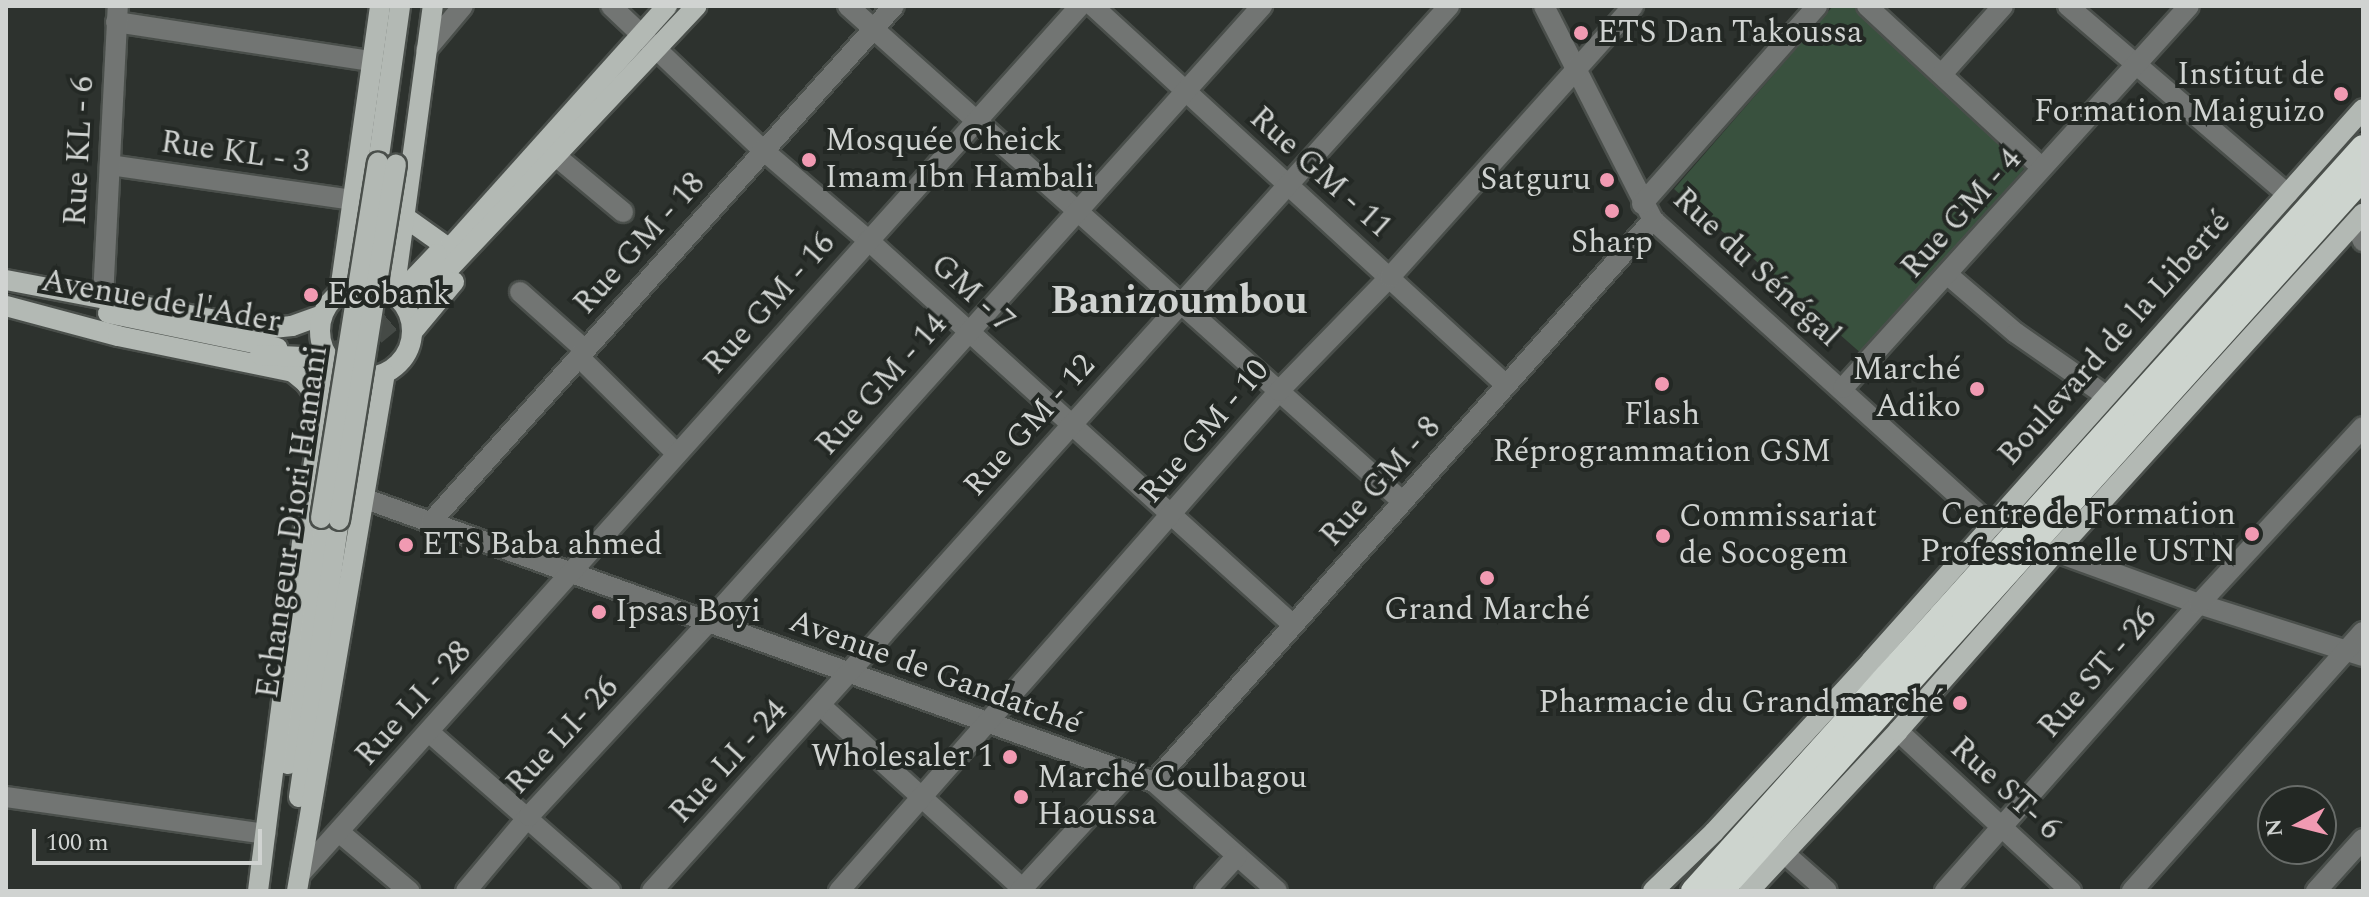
<!DOCTYPE html>
<meta charset="utf-8">
<style>
body{margin:0}
#map{position:relative;width:2369px;height:897px;overflow:hidden;background:#2d322e;font-family:Spectral,serif}
div>[style]{position:absolute}
.green>*{inset:0;background:#39513e}
.major-tunnel>*{height:20px;margin-top:-10px;transform-origin:0;background:repeating-linear-gradient(90deg,#454a46 0 20px,transparent 0 30px)}
.roads{filter:drop-shadow(2px 0 #4a4f4b) drop-shadow(-2px 0 #4a4f4b) drop-shadow(0 2px #4a4f4b) drop-shadow(0 -2px #4a4f4b)}
.minor>*{height:20px;margin:-10px;padding:0 10px;transform-origin:10px;border-radius:10px;background:#727573}
.major>*{height:20px;margin:-10px;padding:0 10px;transform-origin:10px;border-radius:10px;background:#b3b9b4}
.major>.ring{margin:-10px;padding:0;box-sizing:content-box;background:none;border:20px solid #b3b9b4;border-radius:50%}
.highway>*{height:24px;margin:-12px;padding:0 12px;transform-origin:12px;border-radius:12px;background:#cdd4ce}
.bridges{filter:drop-shadow(2px 0 #4a4f4b) drop-shadow(-2px 0 #4a4f4b) drop-shadow(0 2px #4a4f4b) drop-shadow(0 -2px #4a4f4b)}
.major-bridge>*{height:20px;margin:-10px;padding:0 10px;transform-origin:10px;border-radius:10px;background:#b3b9b4}
.dots>*{width:22px;height:22px;translate:-50% -50%;box-sizing:border-box;border:4px solid #232824;border-radius:50%}
span{translate:-50% -50%;white-space:nowrap;text-align:center;line-height:1.15;-webkit-text-stroke:8px #232824;paint-order:stroke}
.poi-label{font-size:32px;color:#d0d3d1}
.left{translate:0 -50%;text-align:left}
.right{translate:-100% -50%;text-align:right}
.street-label{font-size:32px;color:#d0d3d1}
.district-label{font-size:40px;color:#d0d3d1;font-weight:700}
.frame{position:absolute;inset:0;border:8px solid #d0d3d1;pointer-events:none}
.north{position:absolute;left:2257px;top:785px;width:80px;height:80px;box-sizing:border-box;background:#232824;border:2px solid #686c69;border-radius:50%;rotate:263deg;font-size:22px;font-weight:700;line-height:32px;text-align:center;color:#d0d3d1}
.north::after{content:'';display:block;margin:auto;width:28px;height:36px;background:#f19ab2;clip-path:polygon(50% 0,100% 100%,50% 72%,0 100%)}
.scale{position:absolute;left:32px;top:829px;width:230px;height:36px;box-sizing:border-box;border:4px solid #d0d3d1;border-top:0;padding-left:10px;font-size:24px;line-height:28px;white-space:nowrap;color:#d0d3d1;-webkit-text-stroke:6px #232824;paint-order:stroke}
</style>
<div id="map">
<div class="green">
<i style="clip-path:polygon(1833px 6px,1855px 6px,2031px 161px,1863px 355px,1674px 189px)"></i>
</div>
<div class="major-tunnel">
<i style="left:302px;top:357px;width:42px;rotate:-11deg"></i>
<i style="left:343px;top:349px;width:35px;rotate:-24deg"></i>
<i style="left:375px;top:335px;width:70px;rotate:-39.8deg"></i>
</div>
<div class="roads">
<div class="minor">
<i style="left:611px;top:6px;width:209px;rotate:43.5deg"></i>
<i style="left:763px;top:150px;width:138px;rotate:40.6deg"></i>
<i style="left:868px;top:240px;width:573px;rotate:42.17deg"></i>
<i style="left:848px;top:6px;width:744px;rotate:41.79deg"></i>
<i style="left:1093px;top:6px;width:561px;rotate:42.54deg"></i>
<i style="left:1544px;top:6px;width:240px;rotate:63deg"></i>
<i style="left:1653px;top:220px;width:457px;rotate:42.1deg"></i>
<i style="left:1867px;top:6px;width:238px;rotate:42.8deg"></i>
<i style="left:2068px;top:6px;width:289px;rotate:40.6deg"></i>
<i style="left:116px;top:22px;width:258px;rotate:8.7deg"></i>
<i style="left:426px;top:50px;width:57px;rotate:-49.9deg"></i>
<i style="left:1942px;top:74px;width:91px;rotate:-48.1deg"></i>
<i style="left:557px;top:157px;width:86px;rotate:39.8deg"></i>
<i style="left:110px;top:165px;width:245px;rotate:8.2deg"></i>
<i style="left:1642px;top:204px;width:264px;rotate:-48.5deg"></i>
<i style="left:2355px;top:223px;width:20px;rotate:66deg"></i>
<i style="left:1948px;top:275px;width:89px;rotate:40.5deg"></i>
<i style="left:2016px;top:333px;width:108px;rotate:34.9deg"></i>
<i style="left:520px;top:292px;width:87px;rotate:41.7deg"></i>
<i style="left:103px;top:298px;width:292px;rotate:-87.1deg"></i>
<i style="left:579px;top:357px;width:136px;rotate:44.7deg"></i>
<i style="left:1843px;top:388px;width:515px;rotate:-47.83deg"></i>
<i style="left:363px;top:498px;width:840px;rotate:19.75deg"></i>
<i style="left:1154px;top:782px;width:164px;rotate:41.5deg"></i>
<i style="left:431px;top:522px;width:693px;rotate:-48.1deg"></i>
<i style="left:2056px;top:552px;width:152px;rotate:20deg"></i>
<i style="left:2199px;top:604px;width:172px;rotate:17.6deg"></i>
<i style="left:821px;top:706px;width:275px;rotate:42.2deg"></i>
<i style="left:1898px;top:731px;width:236px;rotate:42.8deg"></i>
<i style="left:429px;top:732px;width:241px;rotate:41.3deg"></i>
<i style="left:1154px;top:782px;width:752px;rotate:-48.4deg"></i>
<i style="left:6px;top:797px;width:262px;rotate:8.1deg"></i>
<i style="left:339px;top:832px;width:92px;rotate:40.1deg"></i>
<i style="left:1784px;top:853px;width:57px;rotate:41.5deg"></i>
<i style="left:300px;top:874px;width:1167px;rotate:-48.06deg"></i>
<i style="left:466px;top:891px;width:98px;rotate:-50deg"></i>
<i style="left:529px;top:816px;width:262px;rotate:-47.2deg"></i>
<i style="left:707px;top:624px;width:831px;rotate:-48.07deg"></i>
<i style="left:652px;top:891px;width:1191px;rotate:-47.99deg"></i>
<i style="left:839px;top:891px;width:666px;rotate:-48.65deg"></i>
<i style="left:1279px;top:391px;width:159px;rotate:-45.8deg"></i>
<i style="left:1390px;top:277px;width:364px;rotate:-48.1deg"></i>
<i style="left:1020px;top:891px;width:159px;rotate:-47.3deg"></i>
<i style="left:1205px;top:891px;width:47px;rotate:-47.6deg"></i>
<i style="left:1945px;top:891px;width:383px;rotate:-48.5deg"></i>
<i style="left:2199px;top:604px;width:241px;rotate:-47.2deg"></i>
<i style="left:2132px;top:891px;width:347px;rotate:-48.3deg"></i>
<i style="left:2316px;top:891px;width:70px;rotate:-47.9deg"></i>
</div>
<div class="major">
<i style="left:378px;top:163px;width:159px;rotate:-82deg"></i>
<i style="left:406px;top:218px;width:47px;rotate:35.4deg"></i>
<i style="left:432px;top:268px;width:352px;rotate:-48.1deg"></i>
<i style="left:6px;top:280px;width:262px;rotate:10.8deg"></i>
<i style="left:263px;top:329px;width:29px;rotate:-6deg"></i>
<i style="left:292px;top:326px;width:32px;rotate:-20deg"></i>
<i class="ring" style="left:320px;top:285px;width:72px;height:72px"></i>
<i style="left:429px;top:290px;width:390px;rotate:-46.7deg"></i>
<i style="left:340px;top:291px;width:288px;rotate:-82deg"></i>
<i style="left:394px;top:293px;width:290px;rotate:-82.3deg"></i>
<i style="left:397px;top:296px;width:58px;rotate:-46.4deg"></i>
<i style="left:6px;top:306px;width:116px;rotate:15deg"></i>
<i style="left:118px;top:336px;width:179px;rotate:11.6deg"></i>
<i style="left:293px;top:372px;width:17px;rotate:40deg"></i>
<i style="left:306px;top:383px;width:28px;rotate:55deg"></i>
<i style="left:108px;top:313px;width:173px;rotate:11.7deg"></i>
<i style="left:413px;top:331px;width:64px;rotate:-50.1deg"></i>
<i style="left:260px;top:355px;width:42px;rotate:2.7deg"></i>
<i style="left:288px;top:764px;width:248px;rotate:-82.4deg"></i>
<i style="left:299px;top:797px;width:280px;rotate:-81.8deg"></i>
<i style="left:258px;top:891px;width:369px;rotate:-82.8deg"></i>
<i style="left:304px;top:525px;width:167px;rotate:-81deg"></i>
<i style="left:297px;top:891px;width:525px;rotate:-80.36deg"></i>
<i style="left:1653px;top:891px;width:85px;rotate:-44deg"></i>
<i style="left:1714px;top:832px;width:232px;rotate:-47.4deg"></i>
<i style="left:1871px;top:661px;width:739px;rotate:-48.29deg"></i>
<i style="left:1749px;top:891px;width:219px;rotate:-47deg"></i>
<i style="left:1898px;top:731px;width:239px;rotate:-48.6deg"></i>
<i style="left:2056px;top:552px;width:457px;rotate:-47.8deg"></i>
</div>
<div class="highway">
<i style="left:1693px;top:891px;width:1001px;rotate:-48deg"></i>
<i style="left:1721px;top:891px;width:959px;rotate:-48deg"></i>
</div>
</div>
<div class="bridges">
<div class="major-bridge">
<i style="left:321px;top:518px;width:360px;rotate:-80.9deg"></i>
<i style="left:339px;top:520px;width:360px;rotate:-80.9deg"></i>
</div>
</div>
<div class="dots">
<i style="left:1581px;top:33px;background:#f19ab2"></i>
<i style="left:2341px;top:94px;background:#f19ab2"></i>
<i style="left:809px;top:160px;background:#f19ab2"></i>
<i style="left:1607px;top:180px;background:#f19ab2"></i>
<i style="left:1612px;top:211px;background:#f19ab2"></i>
<i style="left:311px;top:295px;background:#f19ab2"></i>
<i style="left:1662px;top:384px;background:#f19ab2"></i>
<i style="left:1977px;top:389px;background:#f19ab2"></i>
<i style="left:2252px;top:534px;background:#f19ab2"></i>
<i style="left:1663px;top:536px;background:#f19ab2"></i>
<i style="left:406px;top:545px;background:#f19ab2"></i>
<i style="left:1487px;top:578px;background:#f19ab2"></i>
<i style="left:599px;top:612px;background:#f19ab2"></i>
<i style="left:1960px;top:703px;background:#f19ab2"></i>
<i style="left:1010px;top:757px;background:#f19ab2"></i>
<i style="left:1021px;top:797px;background:#f19ab2"></i>
</div>
<div class="poi-label">
<span class="left" style="left:1597px;top:33px">ETS Dan Takoussa</span>
<span class="right" style="left:2325px;top:94px">Institut de<br>Formation Maiguizo</span>
<span class="left" style="left:825px;top:160px">Mosquée Cheick<br>Imam Ibn Hambali</span>
<span class="right" style="left:1591px;top:180px">Satguru</span>
<span style="left:1612px;top:243px">Sharp</span>
<span class="left" style="left:327px;top:295px">Ecobank</span>
<span class="right" style="left:1961px;top:389px">Marché<br>Adiko</span>
<span style="left:1662px;top:434px">Flash<br>Réprogrammation GSM</span>
<span class="right" style="left:2236px;top:534px">Centre de Formation<br>Professionnelle USTN</span>
<span class="left" style="left:1679px;top:536px">Commissariat<br>de Socogem</span>
<span class="left" style="left:422px;top:545px">ETS Baba ahmed</span>
<span style="left:1487px;top:610px">Grand Marché</span>
<span class="left" style="left:615px;top:612px">Ipsas Boyi</span>
<span class="right" style="left:1944px;top:703px">Pharmacie du Grand marché</span>
<span class="right" style="left:994px;top:757px">Wholesaler 1</span>
<span class="left" style="left:1037px;top:797px">Marché Coulbagou<br>Haoussa</span>
</div>
<div class="street-label">
<span style="left:80px;top:151px;rotate:-87deg">Rue KL - 6</span>
<span style="left:235px;top:153px;rotate:8deg">Rue KL - 3</span>
<span style="left:1320px;top:173px;rotate:42deg">Rue GM - 11</span>
<span style="left:1962px;top:214px;rotate:-48deg">Rue GM - 4</span>
<span style="left:640px;top:244px;rotate:-48deg">Rue GM - 18</span>
<span style="left:1756px;top:268px;rotate:43deg">Rue du Sénégal</span>
<span style="left:972px;top:294px;rotate:42deg">GM - 7</span>
<span style="left:161px;top:302px;rotate:10deg">Avenue de l'Ader</span>
<span style="left:770px;top:304px;rotate:-48deg">Rue GM - 16</span>
<span style="left:2115px;top:339px;rotate:-48deg">Boulevard de la Liberté</span>
<span style="left:882px;top:385px;rotate:-48deg">Rue GM - 14</span>
<span style="left:1030px;top:426px;rotate:-48deg">Rue GM - 12</span>
<span style="left:1205px;top:432px;rotate:-49deg">Rue GM - 10</span>
<span style="left:1381px;top:482px;rotate:-48deg">Rue GM - 8</span>
<span style="left:293px;top:522px;rotate:-82deg">Echangeur Diori Hamani</span>
<span style="left:935px;top:673px;rotate:20deg">Avenue de Gandatché</span>
<span style="left:2098px;top:673px;rotate:-49deg">Rue ST - 26</span>
<span style="left:414px;top:704px;rotate:-48deg">Rue LI - 28</span>
<span style="left:563px;top:736px;rotate:-47deg">Rue LI- 26</span>
<span style="left:729px;top:762px;rotate:-47deg">Rue LI - 24</span>
<span style="left:2005px;top:789px;rotate:42deg">Rue ST- 6</span>
</div>
<div class="district-label">
<span style="left:1179px;top:302px">Banizoumbou</span>
</div>
<div class="frame"></div>
<div class="north">N</div>
<div class="scale">100 m</div>
</div>
